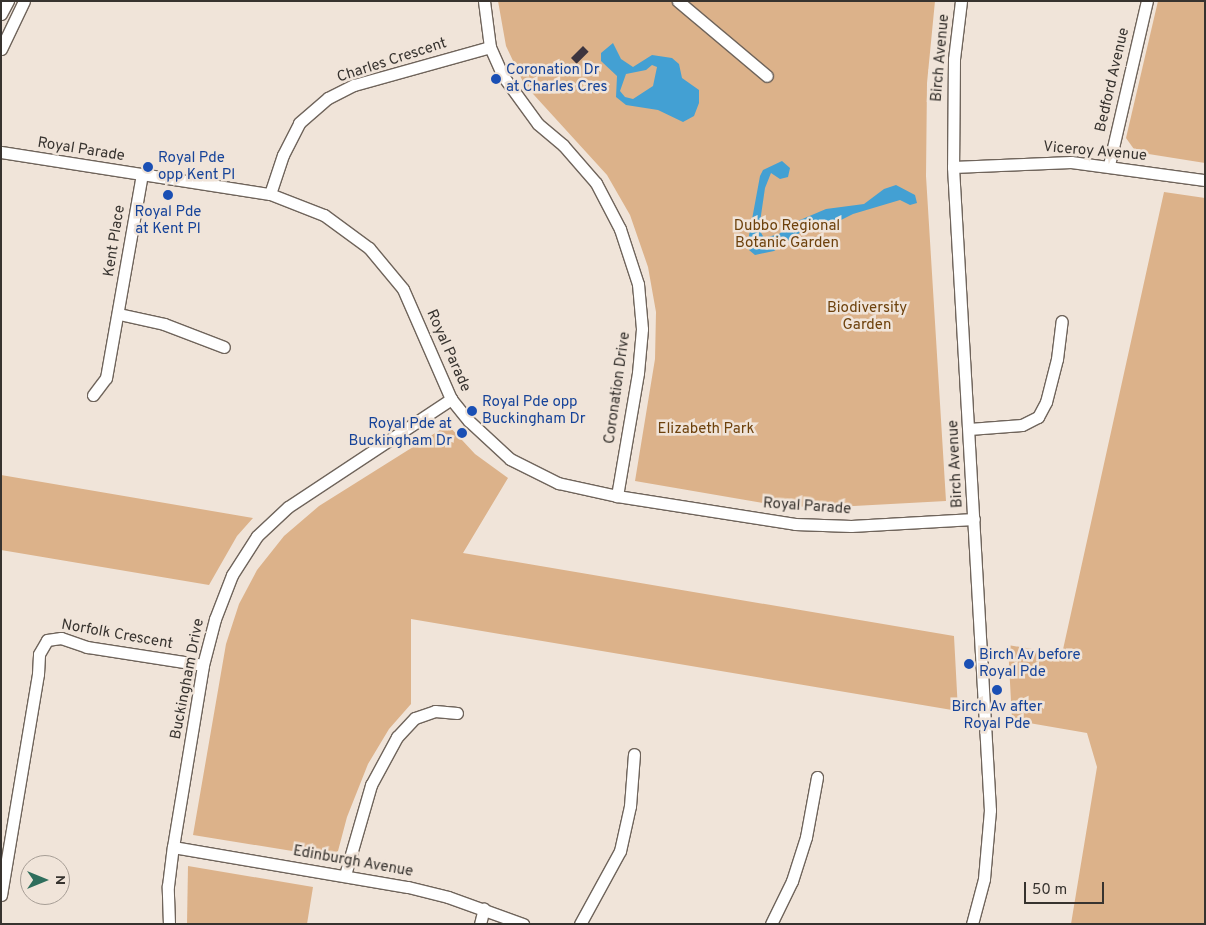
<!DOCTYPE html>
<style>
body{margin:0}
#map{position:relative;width:1206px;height:925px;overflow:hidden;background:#f0e4d9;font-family:Overpass,sans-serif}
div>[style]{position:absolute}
.green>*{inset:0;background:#dcb28a}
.water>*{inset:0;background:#43a0d3}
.building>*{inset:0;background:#3d353f;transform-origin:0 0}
.roads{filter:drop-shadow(1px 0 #6f645b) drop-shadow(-1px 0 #6f645b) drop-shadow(0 1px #6f645b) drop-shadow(0 -1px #6f645b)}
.minor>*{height:11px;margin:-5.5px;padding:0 5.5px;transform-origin:5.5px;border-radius:5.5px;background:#fff}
.dots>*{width:14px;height:14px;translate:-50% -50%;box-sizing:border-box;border:2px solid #f0e4d9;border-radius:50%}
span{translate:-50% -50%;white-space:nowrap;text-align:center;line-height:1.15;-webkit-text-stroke:5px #f0e4d9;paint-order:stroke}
.street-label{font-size:15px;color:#37332f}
.transit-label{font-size:15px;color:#164399}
.left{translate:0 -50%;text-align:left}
.right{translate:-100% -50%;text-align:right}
.park-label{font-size:15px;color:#6d410c}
.frame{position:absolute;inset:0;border:2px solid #37332f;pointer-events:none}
.north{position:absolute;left:20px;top:855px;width:50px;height:50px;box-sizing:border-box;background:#f0e4d9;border:1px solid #a69d95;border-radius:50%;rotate:90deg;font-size:14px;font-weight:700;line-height:20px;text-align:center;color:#37332f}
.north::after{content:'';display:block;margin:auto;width:18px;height:22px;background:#2f6e5c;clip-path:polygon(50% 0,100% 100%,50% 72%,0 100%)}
.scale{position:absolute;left:1024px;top:882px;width:80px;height:22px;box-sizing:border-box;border:2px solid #37332f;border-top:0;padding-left:6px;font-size:15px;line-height:18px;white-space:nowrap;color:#37332f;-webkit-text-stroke:4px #f0e4d9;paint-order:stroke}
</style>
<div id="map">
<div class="green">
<i style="clip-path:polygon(498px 1px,935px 1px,927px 83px,926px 176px,946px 501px,817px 508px,763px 503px,635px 481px,655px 359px,656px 312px,648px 267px,630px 215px,607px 175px,524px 84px,506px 46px)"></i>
<i style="clip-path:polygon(1158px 1px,1205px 1px,1205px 163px,1136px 152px,1126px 138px)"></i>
<i style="clip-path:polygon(1164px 192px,1205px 198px,1205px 924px,1071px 924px,1097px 767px,1087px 733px,1012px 720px,1008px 645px,1062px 654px)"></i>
<i style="clip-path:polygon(448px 425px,475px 454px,508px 478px,463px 553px,954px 636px,958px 711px,411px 619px,411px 704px,389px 729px,368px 764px,347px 817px,338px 851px,329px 857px,193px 835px,226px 644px,239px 604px,257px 570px,284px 536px,319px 506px)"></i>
<i style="clip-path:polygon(1px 475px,253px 518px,237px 536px,209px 585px,1px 550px)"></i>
<i style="clip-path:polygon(188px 866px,313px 887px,307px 924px,187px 924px)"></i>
</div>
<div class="water">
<i style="clip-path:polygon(evenodd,613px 43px,621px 59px,633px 67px,652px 55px,672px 58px,679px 64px,682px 78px,699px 90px,699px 103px,694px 116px,683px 122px,658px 110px,626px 105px,616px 97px,617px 76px,601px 61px,601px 53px,613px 43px,652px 65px,657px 67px,653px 86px,633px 99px,625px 97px,620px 91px,626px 74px,646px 70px,652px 65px)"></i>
<i style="clip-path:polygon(782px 161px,790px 168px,788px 177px,780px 179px,771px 173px,765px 188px,759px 229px,764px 238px,779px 234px,793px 223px,826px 209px,864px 204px,884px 189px,896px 185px,915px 195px,917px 203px,910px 205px,900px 200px,853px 214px,831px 225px,808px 227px,774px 251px,755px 255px,749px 250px,748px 241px,760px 176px,763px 170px)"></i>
</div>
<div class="building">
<i style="left:583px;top:46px;width:8px;height:17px;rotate:45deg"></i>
</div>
<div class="roads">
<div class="minor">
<i style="left:484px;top:1px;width:46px;rotate:82.6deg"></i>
<i style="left:490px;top:47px;width:32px;rotate:66deg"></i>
<i style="left:503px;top:76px;width:59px;rotate:53.9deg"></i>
<i style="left:538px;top:124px;width:33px;rotate:40deg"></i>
<i style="left:563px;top:145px;width:50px;rotate:49deg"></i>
<i style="left:596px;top:183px;width:52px;rotate:62.4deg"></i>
<i style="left:620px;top:229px;width:58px;rotate:71.9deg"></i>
<i style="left:638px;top:284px;width:45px;rotate:84.9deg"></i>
<i style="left:642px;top:329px;width:44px;rotate:95.2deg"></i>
<i style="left:638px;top:373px;width:125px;rotate:99.7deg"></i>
<i style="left:678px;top:1px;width:116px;rotate:40.1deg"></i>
<i style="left:961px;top:1px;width:58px;rotate:96.9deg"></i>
<i style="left:954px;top:59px;width:108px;rotate:90.5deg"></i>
<i style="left:953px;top:167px;width:644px;rotate:86.71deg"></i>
<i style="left:990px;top:810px;width:69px;rotate:95deg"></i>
<i style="left:984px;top:879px;width:47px;rotate:104.9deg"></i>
<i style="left:1px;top:14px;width:15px;rotate:-62deg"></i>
<i style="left:1px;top:49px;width:53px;rotate:-64.4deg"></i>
<i style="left:1px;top:152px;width:272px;rotate:8.9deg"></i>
<i style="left:270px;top:194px;width:58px;rotate:21.3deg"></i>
<i style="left:324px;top:215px;width:56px;rotate:36.3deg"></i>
<i style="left:369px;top:248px;width:53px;rotate:50.3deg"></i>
<i style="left:403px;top:289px;width:120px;rotate:66.4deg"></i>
<i style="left:451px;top:399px;width:28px;rotate:51deg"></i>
<i style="left:469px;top:421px;width:56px;rotate:42.8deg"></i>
<i style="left:510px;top:459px;width:54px;rotate:26.6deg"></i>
<i style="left:558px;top:483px;width:60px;rotate:12.4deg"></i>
<i style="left:617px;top:496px;width:180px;rotate:8.9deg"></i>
<i style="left:795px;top:524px;width:56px;rotate:2deg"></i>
<i style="left:851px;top:526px;width:123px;rotate:-3.3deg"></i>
<i style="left:1109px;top:165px;width:168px;rotate:-77deg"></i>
<i style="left:953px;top:167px;width:118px;rotate:-2.4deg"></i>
<i style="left:1071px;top:162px;width:135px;rotate:7.7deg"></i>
<i style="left:270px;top:194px;width:41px;rotate:-71.6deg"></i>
<i style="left:283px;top:155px;width:36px;rotate:-63deg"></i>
<i style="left:299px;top:123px;width:38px;rotate:-41deg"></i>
<i style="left:328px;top:98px;width:29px;rotate:-27deg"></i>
<i style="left:354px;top:85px;width:141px;rotate:-15.6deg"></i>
<i style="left:119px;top:314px;width:46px;rotate:12.5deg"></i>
<i style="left:164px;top:324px;width:64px;rotate:21deg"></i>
<i style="left:93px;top:395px;width:21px;rotate:-53deg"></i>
<i style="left:106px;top:378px;width:207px;rotate:-80deg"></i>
<i style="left:969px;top:429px;width:53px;rotate:-4.3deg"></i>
<i style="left:1022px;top:425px;width:18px;rotate:-27deg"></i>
<i style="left:1038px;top:417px;width:17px;rotate:-62deg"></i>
<i style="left:1046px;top:402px;width:44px;rotate:-75.7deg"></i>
<i style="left:1057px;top:359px;width:38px;rotate:-83deg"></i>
<i style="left:173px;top:847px;width:238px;rotate:9.7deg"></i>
<i style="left:408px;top:887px;width:41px;rotate:14deg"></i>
<i style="left:448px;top:897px;width:80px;rotate:19.8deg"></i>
<i style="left:345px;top:875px;width:94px;rotate:-73.9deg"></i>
<i style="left:371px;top:785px;width:55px;rotate:-61.6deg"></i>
<i style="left:397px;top:737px;width:26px;rotate:-47deg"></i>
<i style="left:415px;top:718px;width:21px;rotate:-19deg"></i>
<i style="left:435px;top:711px;width:22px;rotate:5deg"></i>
<i style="left:1px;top:895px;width:224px;rotate:-80.5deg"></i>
<i style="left:38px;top:674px;width:20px;rotate:-87deg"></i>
<i style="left:39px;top:654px;width:16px;rotate:-60deg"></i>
<i style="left:47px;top:640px;width:14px;rotate:-8deg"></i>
<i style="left:61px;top:638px;width:28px;rotate:19deg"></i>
<i style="left:87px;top:647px;width:117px;rotate:8.8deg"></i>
<i style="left:169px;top:924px;width:38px;rotate:-92deg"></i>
<i style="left:168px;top:886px;width:39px;rotate:-83deg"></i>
<i style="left:173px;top:847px;width:184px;rotate:-80.6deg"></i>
<i style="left:203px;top:665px;width:48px;rotate:-75.4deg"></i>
<i style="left:215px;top:619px;width:47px;rotate:-68.9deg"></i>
<i style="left:232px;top:575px;width:46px;rotate:-57.3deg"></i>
<i style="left:257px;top:536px;width:42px;rotate:-43.1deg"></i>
<i style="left:288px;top:507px;width:196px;rotate:-33.5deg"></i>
<i style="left:480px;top:924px;width:16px;rotate:-76deg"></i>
<i style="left:580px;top:924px;width:83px;rotate:-61.3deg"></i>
<i style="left:620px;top:851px;width:46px;rotate:-77.5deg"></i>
<i style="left:630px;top:806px;width:52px;rotate:-85.6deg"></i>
<i style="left:771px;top:924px;width:48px;rotate:-64deg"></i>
<i style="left:792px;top:881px;width:46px;rotate:-72.3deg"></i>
<i style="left:806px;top:837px;width:61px;rotate:-79.6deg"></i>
</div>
</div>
<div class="dots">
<i style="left:496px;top:79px;background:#1a4fb4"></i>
<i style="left:148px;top:167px;background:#1a4fb4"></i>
<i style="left:168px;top:195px;background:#1a4fb4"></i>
<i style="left:472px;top:411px;background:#1a4fb4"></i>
<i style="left:462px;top:433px;background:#1a4fb4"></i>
<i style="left:969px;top:664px;background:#1a4fb4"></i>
<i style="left:997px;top:690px;background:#1a4fb4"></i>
</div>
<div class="street-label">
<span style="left:941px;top:58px;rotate:-85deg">Birch Avenue</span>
<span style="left:392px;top:61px;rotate:-18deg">Charles Crescent</span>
<span style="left:1113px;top:80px;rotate:-77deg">Bedford Avenue</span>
<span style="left:81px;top:150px;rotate:9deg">Royal Parade</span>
<span style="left:1095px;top:152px;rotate:5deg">Viceroy Avenue</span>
<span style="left:115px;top:241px;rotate:-81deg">Kent Place</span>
<span style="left:448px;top:351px;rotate:66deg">Royal Parade</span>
<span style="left:618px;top:388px;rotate:-82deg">Coronation Drive</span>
<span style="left:956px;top:464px;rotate:-93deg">Birch Avenue</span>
<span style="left:807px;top:507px;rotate:4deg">Royal Parade</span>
<span style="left:117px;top:635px;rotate:10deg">Norfolk Crescent</span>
<span style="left:188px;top:679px;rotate:-79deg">Buckingham Drive</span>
<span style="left:353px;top:862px;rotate:10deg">Edinburgh Avenue</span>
</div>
<div class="transit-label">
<span class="left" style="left:506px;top:79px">Coronation Dr<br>at Charles Cres</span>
<span class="left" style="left:158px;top:167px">Royal Pde<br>opp Kent Pl</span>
<span style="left:168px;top:221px">Royal Pde<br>at Kent Pl</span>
<span class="left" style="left:482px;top:411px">Royal Pde opp<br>Buckingham Dr</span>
<span class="right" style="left:452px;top:433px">Royal Pde at<br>Buckingham Dr</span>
<span class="left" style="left:979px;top:664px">Birch Av before<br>Royal Pde</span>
<span style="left:997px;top:716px">Birch Av after<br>Royal Pde</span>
</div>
<div class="park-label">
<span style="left:787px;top:235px">Dubbo Regional<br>Botanic Garden</span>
<span style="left:867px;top:317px">Biodiversity<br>Garden</span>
<span style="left:706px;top:430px">Elizabeth Park</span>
</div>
<div class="frame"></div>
<div class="north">N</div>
<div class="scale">50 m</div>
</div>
